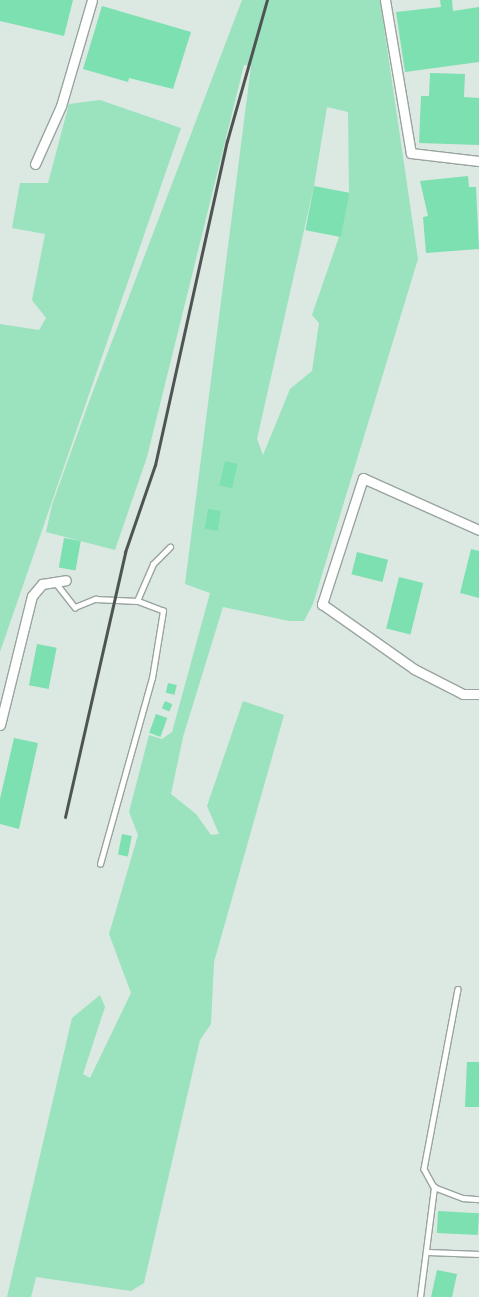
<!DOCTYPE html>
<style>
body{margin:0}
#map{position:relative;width:479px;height:1297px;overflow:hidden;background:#dce8e2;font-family:"Noto Serif",serif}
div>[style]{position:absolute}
.green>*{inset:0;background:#9be2be}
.building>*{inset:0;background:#7de0b1;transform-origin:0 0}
.roads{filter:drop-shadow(1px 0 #99a49e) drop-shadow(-1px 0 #99a49e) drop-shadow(0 1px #99a49e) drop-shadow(0 -1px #99a49e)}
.lane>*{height:4.5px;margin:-2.25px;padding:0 2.25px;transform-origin:2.25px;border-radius:2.25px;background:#fff}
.street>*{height:9px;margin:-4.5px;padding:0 4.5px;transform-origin:4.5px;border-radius:4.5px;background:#fff}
.rail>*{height:3px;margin:-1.5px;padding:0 1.5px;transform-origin:1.5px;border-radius:1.5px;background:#4e5451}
span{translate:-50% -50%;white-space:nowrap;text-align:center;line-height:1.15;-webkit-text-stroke:4px #fff;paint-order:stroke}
</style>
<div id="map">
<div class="green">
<i style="clip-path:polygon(evenodd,242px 0,380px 0,418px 259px,313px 604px,304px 621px,289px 621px,223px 607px,183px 737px,171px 794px,196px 814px,211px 835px,219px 834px,207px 806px,243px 701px,284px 715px,214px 962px,211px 1024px,200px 1040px,144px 1283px,131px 1291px,36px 1277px,31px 1297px,7px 1297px,72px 1018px,100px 995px,105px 1007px,83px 1074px,90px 1078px,131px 993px,109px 934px,138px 835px,129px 812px,149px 735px,162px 739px,172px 732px,210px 593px,185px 584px,251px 66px,244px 65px,147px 457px,115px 550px,46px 532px,52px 505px,90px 399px,242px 0,327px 107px,348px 112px,349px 193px,339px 237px,312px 315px,319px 323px,312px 371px,290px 389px,263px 455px,257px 439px,314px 186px,327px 107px)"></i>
<i style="clip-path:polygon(100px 100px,181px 128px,0 652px,0 324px,39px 330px,46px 318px,32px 300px,45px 234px,12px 228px,20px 183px,48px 183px,69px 104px)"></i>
</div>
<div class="building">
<i style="clip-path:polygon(0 0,73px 0,64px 36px,0 21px)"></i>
<i style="clip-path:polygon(440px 0,452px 0,453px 11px,479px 7px,479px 62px,405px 72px,396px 12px,441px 7px)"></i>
<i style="clip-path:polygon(102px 6px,191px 32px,173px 89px,129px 78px,128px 82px,83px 69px)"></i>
<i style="clip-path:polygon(430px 73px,465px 74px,464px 97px,479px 98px,479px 145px,419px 143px,421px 96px,429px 96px)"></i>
<i style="clip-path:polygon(468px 176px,469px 187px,476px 187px,479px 249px,426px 253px,423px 217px,428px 216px,420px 181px)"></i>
<i style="left:314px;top:186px;width:36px;height:45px;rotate:11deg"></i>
<i style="left:225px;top:461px;width:13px;height:25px;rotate:13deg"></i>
<i style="left:208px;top:509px;width:13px;height:20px;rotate:9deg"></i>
<i style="left:64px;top:538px;width:17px;height:30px;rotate:10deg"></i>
<i style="clip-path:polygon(471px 549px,479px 551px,479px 598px,460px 593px)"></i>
<i style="left:357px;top:552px;width:32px;height:23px;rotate:14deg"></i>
<i style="left:399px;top:577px;width:25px;height:53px;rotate:14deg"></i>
<i style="left:37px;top:644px;width:20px;height:42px;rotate:11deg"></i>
<i style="left:168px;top:683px;width:9px;height:10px;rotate:13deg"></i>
<i style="left:165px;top:701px;width:8px;height:8px;rotate:23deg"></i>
<i style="left:156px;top:714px;width:12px;height:20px;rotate:20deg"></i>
<i style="clip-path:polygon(14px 738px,38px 743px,19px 829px,0 824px,0 799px)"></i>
<i style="left:122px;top:834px;width:10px;height:21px;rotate:11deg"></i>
<i style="clip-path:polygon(467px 1062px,479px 1062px,479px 1107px,465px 1107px)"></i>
<i style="left:438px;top:1211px;width:41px;height:22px;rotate:3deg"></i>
<i style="clip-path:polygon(437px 1270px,457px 1274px,452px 1297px,431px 1297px)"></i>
</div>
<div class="roads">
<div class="lane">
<i style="left:56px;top:583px;width:31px;rotate:52deg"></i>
<i style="left:75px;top:607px;width:22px;rotate:-22deg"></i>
<i style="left:95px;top:599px;width:42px;rotate:2.7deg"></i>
<i style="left:137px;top:601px;width:40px;rotate:-66.6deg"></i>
<i style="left:153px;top:564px;width:24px;rotate:-45deg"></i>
<i style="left:100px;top:864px;width:193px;rotate:-74.4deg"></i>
<i style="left:152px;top:678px;width:68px;rotate:-80.7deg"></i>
<i style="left:163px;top:611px;width:28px;rotate:-159deg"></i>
<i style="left:458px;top:989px;width:183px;rotate:100.7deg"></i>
<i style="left:424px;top:1169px;width:21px;rotate:61deg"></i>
<i style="left:434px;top:1187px;width:31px;rotate:21deg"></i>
<i style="left:463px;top:1198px;width:16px;rotate:4deg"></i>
<i style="left:428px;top:1252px;width:51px;rotate:2.2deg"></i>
<i style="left:420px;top:1297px;width:111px;rotate:-82.7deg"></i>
</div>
<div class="street">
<i style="left:385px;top:0;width:155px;rotate:80.4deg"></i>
<i style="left:411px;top:153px;width:68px;rotate:6.7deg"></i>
<i style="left:35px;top:164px;width:64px;rotate:-65.9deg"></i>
<i style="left:61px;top:106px;width:110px;rotate:-73.7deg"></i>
<i style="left:479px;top:530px;width:127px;rotate:-155.9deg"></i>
<i style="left:363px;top:478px;width:133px;rotate:108deg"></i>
<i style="left:322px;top:604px;width:113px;rotate:35.2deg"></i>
<i style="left:414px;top:669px;width:55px;rotate:27deg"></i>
<i style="left:463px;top:694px;width:16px"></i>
<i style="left:0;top:725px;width:133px;rotate:-76.1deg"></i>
<i style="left:32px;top:596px;width:16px;rotate:-50deg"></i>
<i style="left:42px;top:584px;width:24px;rotate:-9deg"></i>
</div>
</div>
<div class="rail">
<i style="left:65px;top:817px;width:272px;rotate:-77.2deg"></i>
<i style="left:125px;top:552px;width:92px;rotate:-71deg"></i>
<i style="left:155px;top:465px;width:332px;rotate:-77.5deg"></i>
<i style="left:227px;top:141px;width:147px;rotate:-74.2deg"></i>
</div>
</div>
